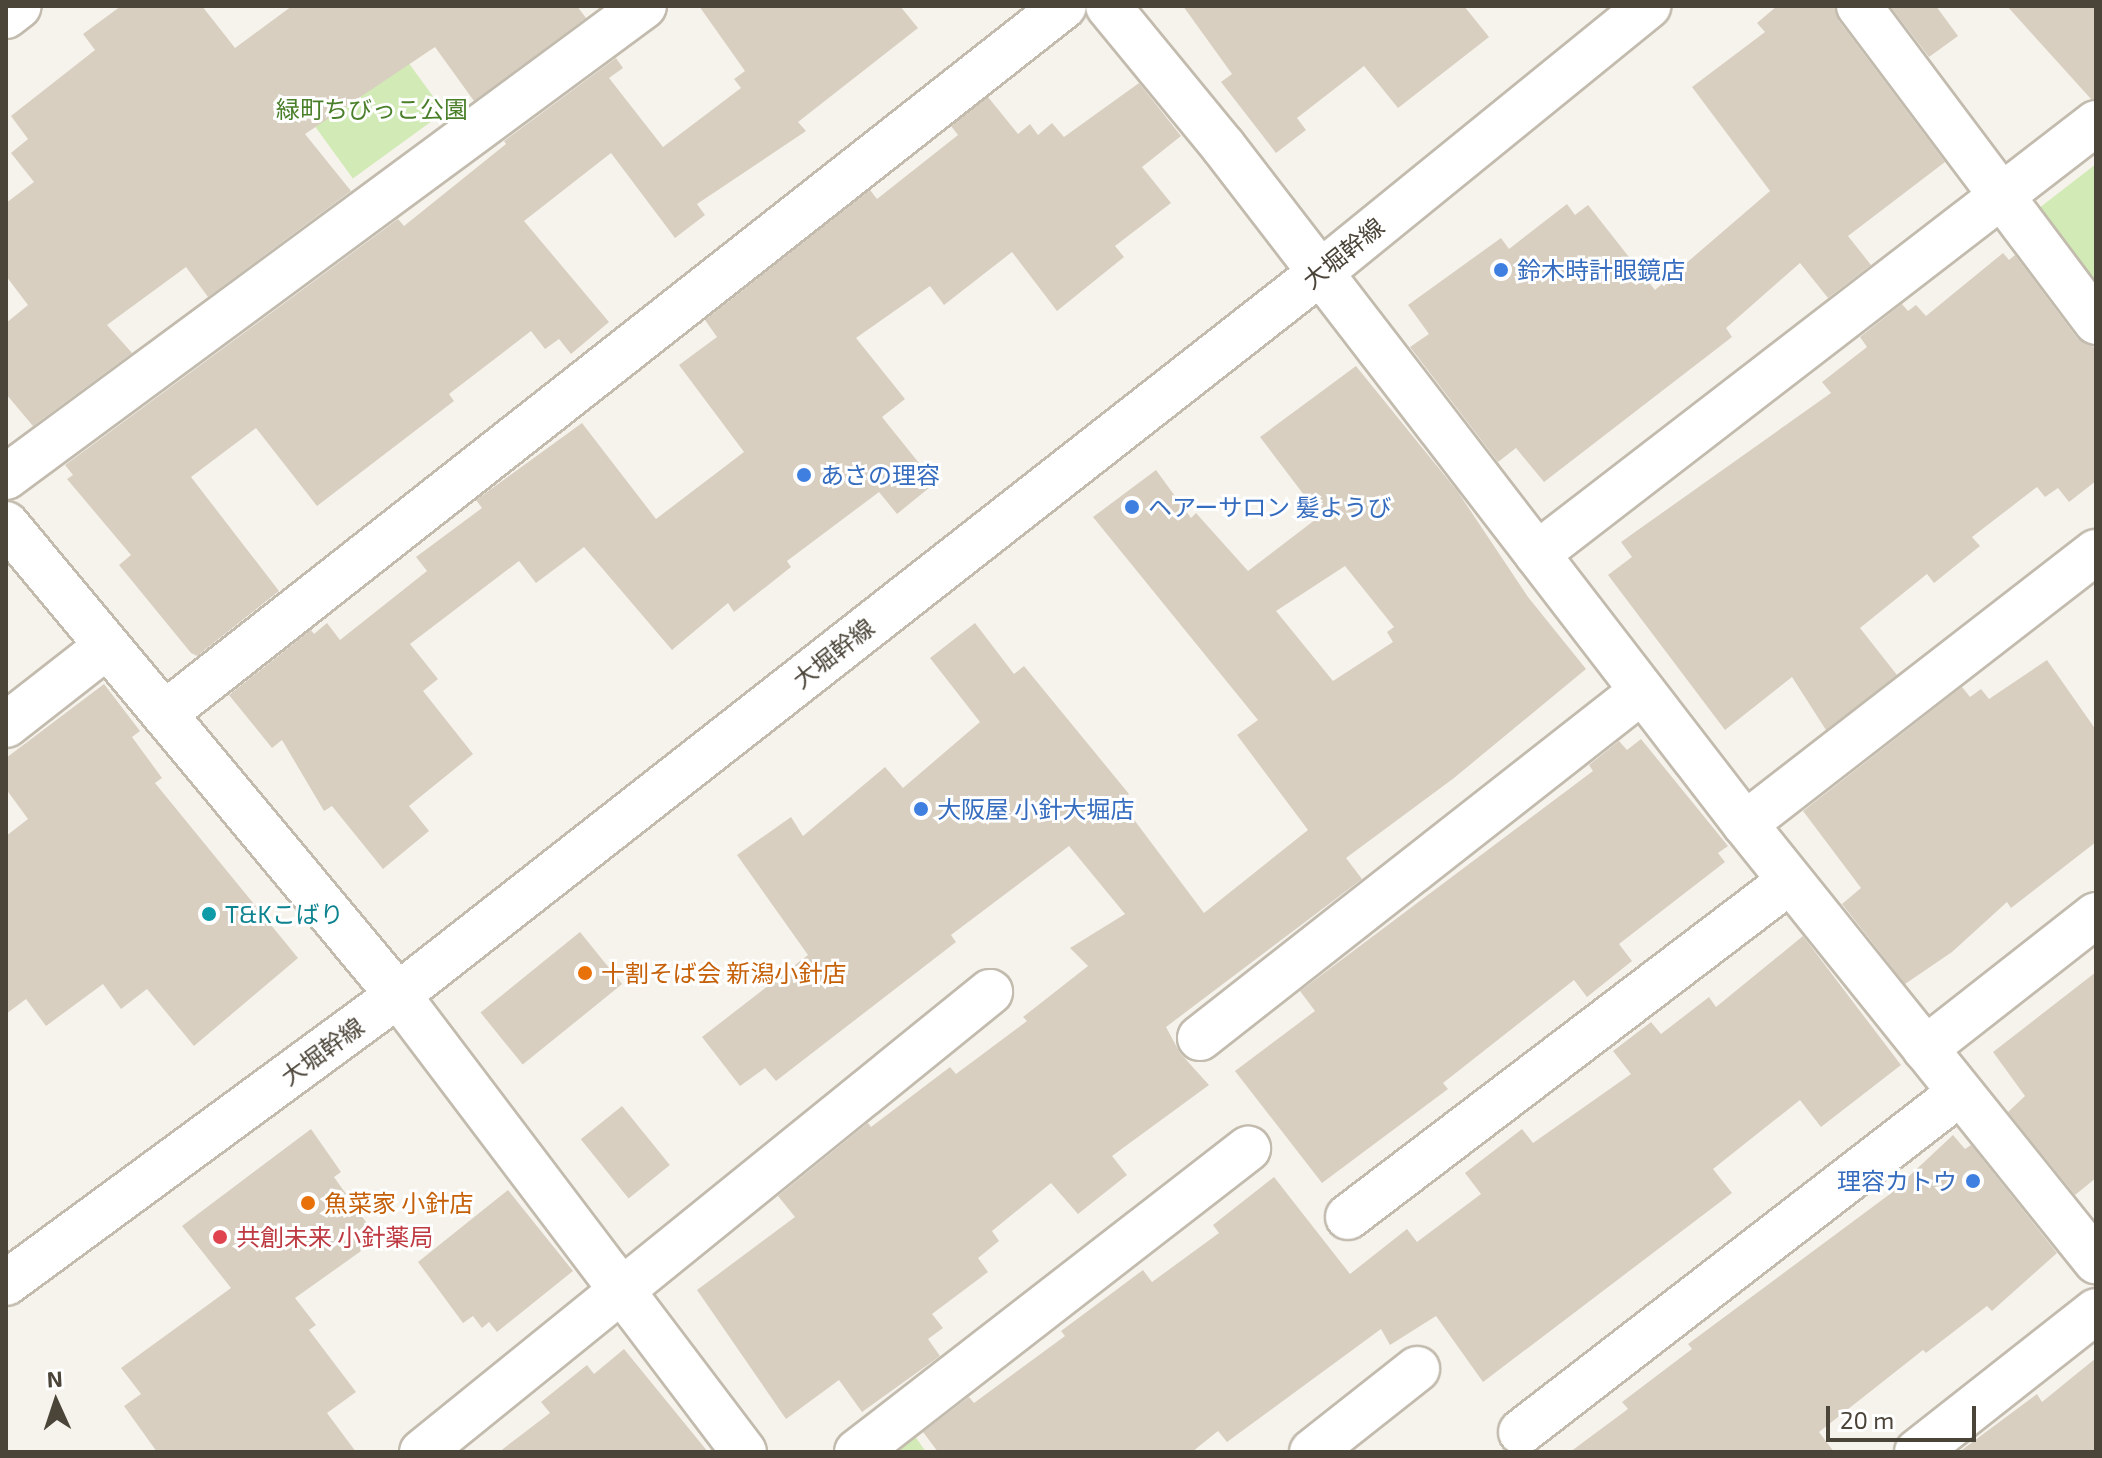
<!DOCTYPE html>
<meta charset="utf-8">
<style>
body{margin:0}
#map{position:relative;width:2102px;height:1458px;overflow:hidden;background:#f6f3ec;font-family:"Exo 2","Noto Sans JP",sans-serif}
div>[style]{position:absolute}
.green>*{inset:0;background:#d2eab5;transform-origin:0 0}
.building>*{inset:0;background:#d8cfc1;transform-origin:0 0}
.roads{filter:drop-shadow(2px 0 #c2bbae) drop-shadow(-2px 0 #c2bbae) drop-shadow(0 2px #c2bbae) drop-shadow(0 -2px #c2bbae)}
.minor>*{height:44px;margin:-22px;padding:0 22px;transform-origin:22px;border-radius:22px;background:#fff}
.tertiary>*{height:44px;margin:-22px;padding:0 22px;transform-origin:22px;border-radius:22px;background:#fff}
.dots>*{width:22px;height:22px;translate:-50% -50%;box-sizing:border-box;border:4px solid #fff;border-radius:50%}
span{translate:-50% -50%;white-space:nowrap;text-align:center;line-height:1.15;-webkit-text-stroke:6px #fff;paint-order:stroke}
.park-label{font-size:24px;color:#4a7f2a}
.street-label{font-size:24px;color:#4b4439}
.shop-label{font-size:24px;color:#366cbe}
.left{translate:0 -50%;text-align:left}
.right{translate:-100% -50%;text-align:right}
.culture-label{font-size:24px;color:#0d838f}
.food-label{font-size:24px;color:#c56008}
.health-label{font-size:24px;color:#be3a42}
.frame{position:absolute;inset:0;border:8px solid #4b4439;pointer-events:none}
.north{position:absolute;left:16px;top:1362px;width:80px;height:80px;-webkit-text-stroke:6px #fff;paint-order:stroke;rotate:357deg;font-size:22px;font-weight:700;line-height:32px;text-align:center;color:#4b4439}
.north::after{content:'';display:block;margin:auto;width:28px;height:36px;background:#4b4439;clip-path:polygon(50% 0,100% 100%,50% 72%,0 100%)}
.scale{position:absolute;left:1826px;top:1406px;width:150px;height:36px;box-sizing:border-box;border:4px solid #4b4439;border-top:0;padding-left:10px;font-size:24px;line-height:28px;white-space:nowrap;color:#4b4439;-webkit-text-stroke:6px #fff;paint-order:stroke}
</style>
<div id="map">
<div class="green">
<i style="left:392px;top:40px;width:89px;height:113px;rotate:54deg"></i>
<i style="clip-path:polygon(2096px 164px,2096px 301px,2030px 215px)"></i>
<i style="clip-path:polygon(914px 1435px,926px 1452px,890px 1452px)"></i>
</div>
<div class="building">
<i style="clip-path:polygon(121px 6px,202px 6px,235px 48px,292px 6px,577px 6px,586px 18px,474px 101px,435px 47px,305px 134px,351px 191px,208px 297px,186px 267px,107px 325px,132px 353px,33px 426px,6px 394px,6px 323px,28px 305px,6px 276px,6px 203px,34px 182px,11px 153px,28px 139px,11px 116px,95px 50px,83px 34px)"></i>
<i style="clip-path:polygon(699px 6px,900px 6px,918px 28px,798px 122px,806px 131px,697px 204px,705px 215px,675px 238px,611px 153px,524px 221px,609px 322px,571px 354px,559px 339px,545px 349px,531px 331px,449px 394px,454px 401px,317px 506px,256px 428px,191px 477px,279px 591px,197px 656px,191px 653px,119px 565px,131px 555px,67px 479px,73px 475px,65px 465px,398px 219px,404px 226px,506px 144px,504px 141px,616px 58px,623px 68px,609px 78px,663px 147px,741px 88px,734px 79px,745px 71px)"></i>
<i style="clip-path:polygon(1183px 6px,1464px 6px,1489px 37px,1398px 108px,1364px 66px,1297px 118px,1306px 130px,1276px 153px,1221px 82px,1232px 74px)"></i>
<i style="clip-path:polygon(1777px 6px,1834px 6px,1839px 21px,1945px 162px,1848px 236px,1871px 265px,1828px 298px,1800px 263px,1726px 328px,1732px 337px,1544px 482px,1516px 448px,1498px 462px,1410px 347px,1429px 334px,1408px 305px,1501px 238px,1509px 249px,1567px 204px,1575px 215px,1588px 205px,1655px 290px,1770px 191px,1692px 87px,1765px 32px,1757px 23px)"></i>
<i style="clip-path:polygon(1890px 6px,1936px 6px,1958px 36px,1929px 57px)"></i>
<i style="clip-path:polygon(2007px 6px,2096px 6px,2096px 99px,2091px 99px)"></i>
<i style="clip-path:polygon(1139px 83px,1181px 136px,1142px 167px,1171px 203px,1115px 246px,1124px 257px,1057px 311px,1012px 252px,944px 305px,930px 286px,856px 338px,905px 399px,882px 417px,935px 483px,897px 514px,879px 492px,787px 561px,791px 567px,734px 612px,728px 603px,672px 650px,584px 547px,536px 583px,519px 561px,410px 644px,438px 679px,423px 691px,473px 754px,409px 806px,429px 831px,383px 869px,332px 806px,324px 811px,282px 740px,272px 748px,229px 695px,311px 630px,314px 634px,327px 623px,340px 640px,427px 571px,416px 557px,482px 508px,476px 500px,582px 423px,656px 519px,744px 452px,679px 365px,717px 337px,705px 320px,870px 190px,877px 199px,958px 135px,951px 126px,988px 97px,1018px 134px,1030px 124px,1038px 135px,1052px 123px,1064px 137px)"></i>
<i style="clip-path:polygon(2003px 253px,2009px 260px,2015px 255px,2077px 338px,2096px 348px,2096px 481px,2069px 502px,2058px 488px,2045px 497px,2037px 487px,1972px 537px,1980px 546px,1934px 583px,1927px 574px,1860px 628px,1897px 675px,1826px 730px,1792px 677px,1725px 730px,1608px 575px,1632px 557px,1621px 542px,1831px 393px,1822px 382px,1867px 347px,1860px 337px,1902px 304px,1908px 311px,1916px 305px,1926px 316px)"></i>
<i style="clip-path:polygon(evenodd,1356px 366px,1458px 492px,1528px 597px,1586px 669px,1454px 778px,1346px 858px,1362px 879px,1166px 1027px,1180px 1053px,1209px 1085px,1112px 1156px,1127px 1175px,1078px 1214px,1051px 1183px,992px 1231px,999px 1241px,978px 1258px,988px 1272px,932px 1314px,943px 1328px,928px 1339px,940px 1356px,862px 1412px,839px 1380px,786px 1419px,697px 1290px,795px 1217px,778px 1196px,868px 1123px,871px 1127px,950px 1067px,956px 1074px,1027px 1021px,1023px 1017px,1088px 966px,1070px 948px,1125px 914px,1069px 846px,951px 935px,956px 942px,776px 1081px,765px 1068px,740px 1086px,702px 1037px,808px 955px,737px 855px,791px 817px,803px 836px,885px 767px,903px 788px,980px 722px,930px 658px,975px 623px,1014px 674px,1024px 666px,1129px 794px,1120px 801px,1204px 913px,1308px 830px,1237px 735px,1258px 720px,1093px 517px,1156px 470px,1191px 518px,1196px 513px,1248px 571px,1320px 516px,1260px 437px,1356px 366px,1345px 566px,1394px 627px,1387px 632px,1393px 642px,1333px 681px,1276px 611px,1345px 566px)"></i>
<i style="clip-path:polygon(2047px 660px,2096px 730px,2096px 842px,2011px 908px,2007px 902px,1952px 952px,1905px 984px,1842px 904px,1861px 888px,1803px 811px,1962px 687px,1970px 697px,1981px 689px,1989px 699px)"></i>
<i style="clip-path:polygon(104px 684px,140px 731px,132px 737px,162px 778px,155px 783px,298px 958px,194px 1046px,147px 989px,121px 1009px,103px 984px,46px 1026px,26px 999px,6px 1014px,6px 836px,28px 819px,6px 789px,6px 758px)"></i>
<i style="clip-path:polygon(1641px 739px,1728px 846px,1718px 853px,1725px 862px,1619px 944px,1632px 961px,1587px 997px,1574px 980px,1443px 1083px,1448px 1089px,1322px 1183px,1235px 1071px,1315px 1011px,1300px 991px,1593px 771px,1589px 765px,1619px 741px,1627px 750px)"></i>
<i style="left:580px;top:932px;width:67px;height:128px;rotate:51deg"></i>
<i style="clip-path:polygon(1803px 936px,1901px 1065px,1821px 1127px,1800px 1100px,1713px 1169px,1732px 1193px,1483px 1382px,1436px 1316px,1390px 1345px,1381px 1329px,1227px 1442px,1218px 1431px,1192px 1452px,938px 1452px,923px 1432px,969px 1397px,974px 1403px,1065px 1336px,1061px 1331px,1143px 1270px,1152px 1282px,1219px 1233px,1213px 1225px,1274px 1177px,1350px 1274px,1407px 1229px,1417px 1242px,1481px 1194px,1465px 1173px,1522px 1129px,1533px 1143px,1631px 1074px,1613px 1051px,1651px 1022px,1661px 1034px,1709px 997px,1716px 1007px)"></i>
<i style="clip-path:polygon(2096px 972px,2096px 1178px,2075px 1195px,2008px 1112px,2025px 1096px,1993px 1052px)"></i>
<i style="left:622px;top:1106px;width:76px;height:53px;rotate:51deg"></i>
<i style="clip-path:polygon(311px 1129px,341px 1172px,334px 1177px,378px 1239px,295px 1298px,316px 1325px,309px 1330px,356px 1392px,327px 1413px,356px 1452px,157px 1452px,124px 1406px,141px 1394px,121px 1368px,231px 1288px,182px 1226px)"></i>
<i style="clip-path:polygon(1953px 1135px,1965px 1149px,1971px 1145px,2057px 1253px,1992px 1311px,1987px 1306px,1926px 1353px,1923px 1350px,1819px 1432px,1834px 1452px,1570px 1452px,1628px 1409px,1622px 1402px,1692px 1349px,1688px 1344px,1890px 1194px)"></i>
<i style="clip-path:polygon(508px 1190px,573px 1271px,497px 1332px,489px 1322px,482px 1328px,473px 1316px,463px 1323px,418px 1262px)"></i>
<i style="clip-path:polygon(624px 1349px,708px 1452px,499px 1452px,550px 1413px,541px 1402px,587px 1365px,594px 1374px)"></i>
<i style="clip-path:polygon(2096px 1358px,2096px 1452px,1959px 1452px,2037px 1394px,2042px 1402px)"></i>
</div>
<div class="roads">
<div class="minor">
<i style="left:1108px;top:6px;width:181px;rotate:50.6deg"></i>
<i style="left:1223px;top:146px;width:856px;rotate:52.41deg"></i>
<i style="left:1745px;top:824px;width:561px;rotate:51.23deg"></i>
<i style="left:1859px;top:6px;width:395px;rotate:53.1deg"></i>
<i style="left:6px;top:16px;width:16px;rotate:-38deg"></i>
<i style="left:6px;top:477px;width:793px;rotate:-36.44deg"></i>
<i style="left:6px;top:524px;width:613px;rotate:50.23deg"></i>
<i style="left:398px;top:995px;width:573px;rotate:52.87deg"></i>
<i style="left:1537px;top:554px;width:706px;rotate:-37.63deg"></i>
<i style="left:164px;top:714px;width:1145px;rotate:-38.19deg"></i>
<i style="left:6px;top:725px;width:128px;rotate:-38deg"></i>
<i style="left:1745px;top:824px;width:444px;rotate:-37.8deg"></i>
<i style="left:1200px;top:1038px;width:562px;rotate:-38.13deg"></i>
<i style="left:1925px;top:1049px;width:217px;rotate:-38.1deg"></i>
<i style="left:1348px;top:1217px;width:555px;rotate:-37.24deg"></i>
<i style="left:1521px;top:1432px;width:555px;rotate:-37.68deg"></i>
<i style="left:422px;top:1452px;width:731px;rotate:-39deg"></i>
<i style="left:857px;top:1452px;width:495px;rotate:-37.8deg"></i>
<i style="left:1312px;top:1452px;width:134px;rotate:-38.3deg"></i>
<i style="left:1917px;top:1452px;width:228px;rotate:-38.2deg"></i>
</div>
<div class="tertiary">
<i style="left:6px;top:1283px;width:486px;rotate:-36.3deg"></i>
<i style="left:398px;top:995px;width:1172px;rotate:-38.07deg"></i>
<i style="left:1321px;top:272px;width:422px;rotate:-39.1deg"></i>
</div>
</div>
<div class="dots">
<i style="left:1501px;top:270px;background:#3f7fe0"></i>
<i style="left:804px;top:475px;background:#3f7fe0"></i>
<i style="left:1132px;top:507px;background:#3f7fe0"></i>
<i style="left:921px;top:809px;background:#3f7fe0"></i>
<i style="left:209px;top:914px;background:#0f9aa8"></i>
<i style="left:585px;top:973px;background:#e8710a"></i>
<i style="left:1973px;top:1181px;background:#3f7fe0"></i>
<i style="left:308px;top:1203px;background:#e8710a"></i>
<i style="left:220px;top:1237px;background:#e0444e"></i>
</div>
<div class="park-label">
<span style="left:372px;top:109px">緑町ちびっこ公園</span>
</div>
<div class="street-label">
<span style="left:1343px;top:253px;rotate:-39deg">大堀幹線</span>
<span style="left:833px;top:653px;rotate:-38deg">大堀幹線</span>
<span style="left:322px;top:1051px;rotate:-36deg">大堀幹線</span>
</div>
<div class="shop-label">
<span class="left" style="left:1517px;top:270px">鈴木時計眼鏡店</span>
<span class="left" style="left:820px;top:475px">あさの理容</span>
<span class="left" style="left:1148px;top:507px">ヘアーサロン 髪ようび</span>
<span class="left" style="left:937px;top:809px">大阪屋 小針大堀店</span>
<span class="right" style="left:1957px;top:1181px">理容カトウ</span>
</div>
<div class="culture-label">
<span class="left" style="left:225px;top:914px">T&amp;Kこばり</span>
</div>
<div class="food-label">
<span class="left" style="left:601px;top:973px">十割そば会 新潟小針店</span>
<span class="left" style="left:324px;top:1203px">魚菜家 小針店</span>
</div>
<div class="health-label">
<span class="left" style="left:236px;top:1237px">共創未来 小針薬局</span>
</div>
<div class="frame"></div>
<div class="north">N</div>
<div class="scale">20 m</div>
</div>
